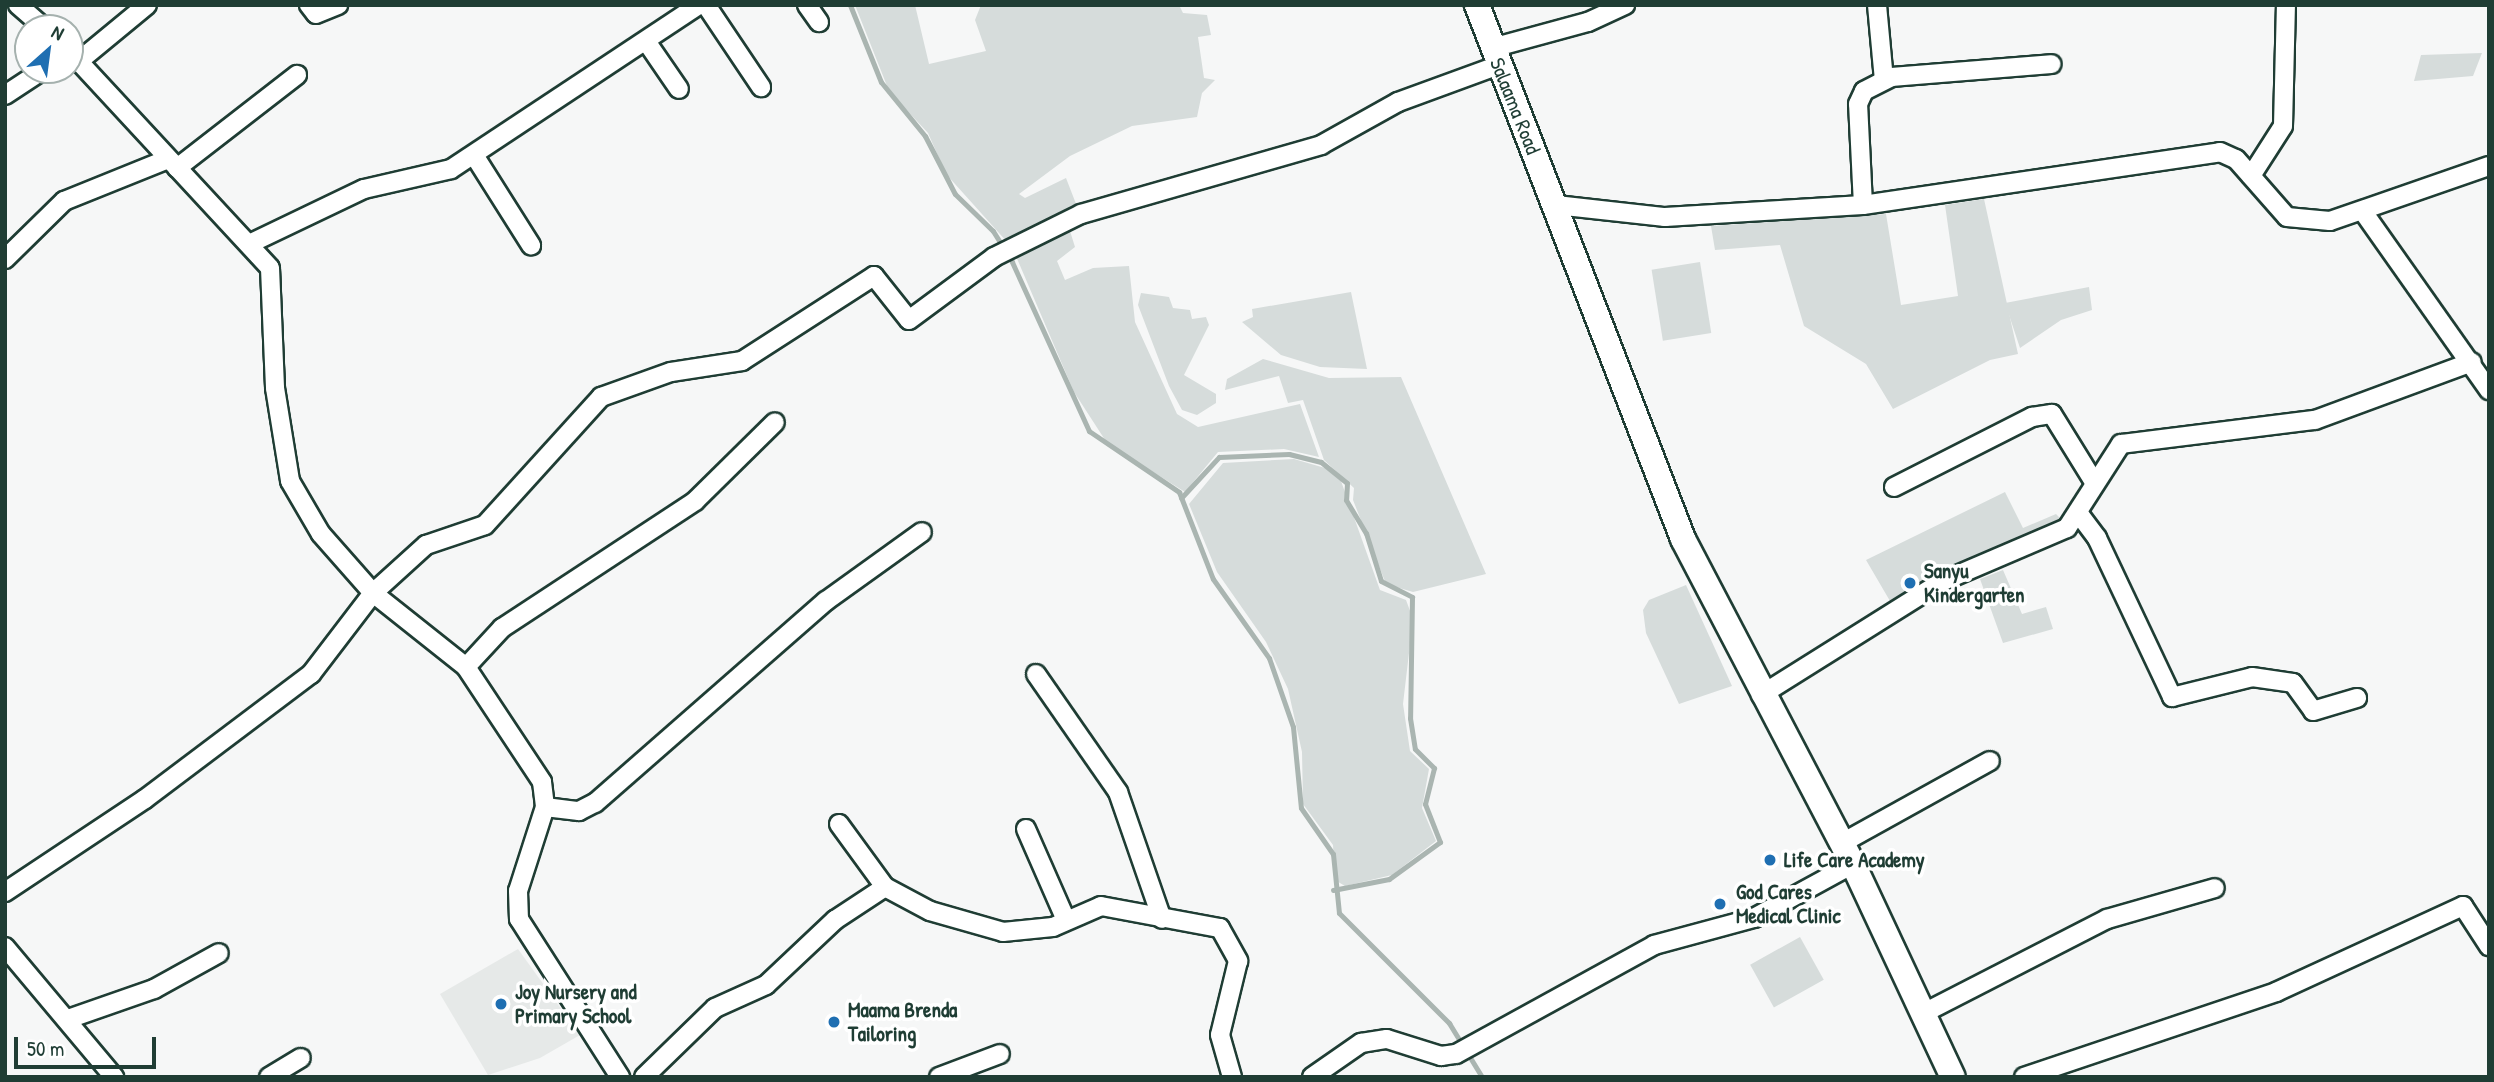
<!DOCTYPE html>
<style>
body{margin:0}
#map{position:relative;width:2494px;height:1082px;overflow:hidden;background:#f6f7f7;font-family:"Patrick Hand",sans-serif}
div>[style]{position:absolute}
.built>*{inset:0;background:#e6e9e8}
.green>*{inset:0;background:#d6dcdb;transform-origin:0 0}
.stream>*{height:5px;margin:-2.5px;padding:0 2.5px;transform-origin:2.5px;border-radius:2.5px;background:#aab5b1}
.roads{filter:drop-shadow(2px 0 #1f3d34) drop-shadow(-2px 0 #1f3d34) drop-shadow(0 2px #1f3d34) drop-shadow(0 -2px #1f3d34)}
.street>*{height:18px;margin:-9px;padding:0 9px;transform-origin:9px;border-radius:9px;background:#fff}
.secondary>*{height:24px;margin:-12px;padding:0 12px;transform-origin:12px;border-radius:12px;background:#fff}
.dots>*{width:19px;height:19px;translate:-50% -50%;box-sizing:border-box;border:4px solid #fff;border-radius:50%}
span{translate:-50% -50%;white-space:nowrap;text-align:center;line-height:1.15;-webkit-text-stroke:7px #fff;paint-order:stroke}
.street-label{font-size:21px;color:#1f3d34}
.poi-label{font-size:21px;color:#1f3d34;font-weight:700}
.left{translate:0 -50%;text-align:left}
.frame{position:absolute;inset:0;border:7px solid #1f3d34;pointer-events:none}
.north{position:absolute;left:14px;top:14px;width:70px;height:70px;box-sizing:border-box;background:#fff;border:2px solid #a5b1ae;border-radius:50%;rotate:28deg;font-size:19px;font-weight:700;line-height:28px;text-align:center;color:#1f3d34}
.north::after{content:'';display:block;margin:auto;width:24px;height:32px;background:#1f6fb2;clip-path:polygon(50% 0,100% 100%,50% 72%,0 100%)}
.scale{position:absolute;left:14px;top:1037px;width:142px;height:32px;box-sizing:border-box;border:4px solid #1f3d34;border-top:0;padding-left:9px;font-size:21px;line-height:24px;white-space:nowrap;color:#1f3d34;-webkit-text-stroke:5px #fff;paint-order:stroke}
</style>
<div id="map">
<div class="built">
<i style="clip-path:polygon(518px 949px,580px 1035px,540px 1058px,488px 1075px,440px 994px)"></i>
</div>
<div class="green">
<i style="clip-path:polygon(855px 5px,915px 5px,929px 64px,986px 51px,975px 20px,981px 5px,1179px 5px,1183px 13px,1207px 15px,1211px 35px,1198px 37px,1204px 78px,1215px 80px,1202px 93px,1197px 117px,1132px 126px,1070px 156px,1019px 194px,1025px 198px,1066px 178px,1078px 209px,1008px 243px,946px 174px,928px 133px,889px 91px)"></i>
<i style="clip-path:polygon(2482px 53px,2473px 76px,2414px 81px,2421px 55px)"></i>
<i style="clip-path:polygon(1984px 199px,2018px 354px,1990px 360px,1893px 409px,1866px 364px,1804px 326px,1780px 245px,1715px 250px,1711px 226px,1886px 214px,1901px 305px,1958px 296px,1945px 205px)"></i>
<i style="clip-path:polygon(1070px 231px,1075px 247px,1057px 261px,1065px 280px,1093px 268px,1129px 266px,1135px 322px,1177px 414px,1198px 427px,1300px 404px,1319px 457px,1284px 449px,1218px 452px,1185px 492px,1107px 443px,1074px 392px,1015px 254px)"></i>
<i style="left:1700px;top:262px;width:72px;height:49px;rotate:81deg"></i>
<i style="clip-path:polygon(2089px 287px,2092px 310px,2061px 320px,2020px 348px,2005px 303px)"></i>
<i style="clip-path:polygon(1351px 292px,1367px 369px,1320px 367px,1281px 355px,1242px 322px,1253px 317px,1252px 309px)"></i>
<i style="clip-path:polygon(1141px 293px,1169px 297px,1173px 308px,1190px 310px,1192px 319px,1206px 317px,1209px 325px,1184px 375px,1216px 394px,1216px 403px,1197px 415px,1182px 410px,1169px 386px,1138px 305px)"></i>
<i style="clip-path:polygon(1263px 359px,1329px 378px,1401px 377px,1486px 574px,1413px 592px,1386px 584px,1353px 500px,1354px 488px,1324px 460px,1303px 400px,1288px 403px,1279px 376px,1225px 390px,1227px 379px)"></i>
<i style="clip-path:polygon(1294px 459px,1325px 468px,1341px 481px,1380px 590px,1406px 600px,1413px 619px,1403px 704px,1410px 751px,1429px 769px,1422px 808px,1436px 841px,1392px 875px,1345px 886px,1335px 880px,1333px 845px,1303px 804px,1302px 752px,1288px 689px,1266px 642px,1217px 572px,1189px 504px,1223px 463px)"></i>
<i style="clip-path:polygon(2005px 492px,2023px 528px,2056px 514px,2066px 524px,1951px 567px,1890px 601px,1866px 560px)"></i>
<i style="clip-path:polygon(2003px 570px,2022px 614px,2046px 607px,2053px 629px,2003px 643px,1980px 579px)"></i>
<i style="clip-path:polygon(1686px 585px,1732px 686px,1679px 704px,1646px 633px,1643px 610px,1649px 600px)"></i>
<i style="left:1800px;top:937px;width:49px;height:57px;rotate:61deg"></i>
</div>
<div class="stream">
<i style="left:850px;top:5px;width:83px;rotate:68.1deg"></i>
<i style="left:881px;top:82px;width:70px;rotate:50.8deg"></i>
<i style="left:925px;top:136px;width:65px;rotate:62.7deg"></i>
<i style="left:955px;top:194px;width:53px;rotate:44.2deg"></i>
<i style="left:993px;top:231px;width:36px;rotate:58deg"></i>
<i style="left:1012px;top:262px;width:186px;rotate:65.5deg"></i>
<i style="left:1089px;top:431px;width:109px;rotate:34.1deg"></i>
<i style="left:1179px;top:492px;width:93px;rotate:68.7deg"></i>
<i style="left:1213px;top:579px;width:97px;rotate:54.7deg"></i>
<i style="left:1269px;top:658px;width:73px;rotate:70.8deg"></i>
<i style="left:1293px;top:727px;width:81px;rotate:84.4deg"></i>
<i style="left:1301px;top:808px;width:56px;rotate:55.2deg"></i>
<i style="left:1333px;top:854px;width:59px;rotate:84.2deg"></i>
<i style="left:1339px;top:913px;width:156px;rotate:45deg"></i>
<i style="left:1449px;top:1023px;width:63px;rotate:58.6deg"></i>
<i style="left:1181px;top:498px;width:56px;rotate:-47.2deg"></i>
<i style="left:1219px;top:457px;width:70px;rotate:-2.5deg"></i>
<i style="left:1289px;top:454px;width:33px;rotate:14deg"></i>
<i style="left:1321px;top:462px;width:33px;rotate:39deg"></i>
<i style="left:1347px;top:483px;width:17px;rotate:93deg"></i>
<i style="left:1346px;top:500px;width:39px;rotate:59deg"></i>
<i style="left:1366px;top:533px;width:50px;rotate:72.6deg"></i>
<i style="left:1381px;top:581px;width:35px;rotate:27deg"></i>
<i style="left:1412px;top:597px;width:121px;rotate:90.9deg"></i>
<i style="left:1410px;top:718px;width:31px;rotate:81deg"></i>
<i style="left:1415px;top:749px;width:27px;rotate:45deg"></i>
<i style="left:1434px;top:768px;width:37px;rotate:104deg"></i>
<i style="left:1425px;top:804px;width:41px;rotate:68.5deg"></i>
<i style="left:1440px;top:842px;width:63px;rotate:144deg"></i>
<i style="left:1389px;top:879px;width:57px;rotate:168.9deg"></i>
</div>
<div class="roads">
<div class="street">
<i style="left:18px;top:5px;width:35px;rotate:41deg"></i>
<i style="left:309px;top:5px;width:11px;rotate:52deg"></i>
<i style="left:316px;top:14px;width:24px;rotate:-22deg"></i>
<i style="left:706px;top:5px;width:99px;rotate:56.1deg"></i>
<i style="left:807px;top:5px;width:21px;rotate:55deg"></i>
<i style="left:1877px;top:5px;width:75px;rotate:84.7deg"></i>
<i style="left:646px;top:41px;width:58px;rotate:55.5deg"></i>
<i style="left:1492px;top:48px;width:99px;rotate:-15.2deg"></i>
<i style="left:1588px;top:22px;width:41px;rotate:-24.7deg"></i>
<i style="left:70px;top:52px;width:294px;rotate:47.2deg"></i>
<i style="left:270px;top:268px;width:120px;rotate:87.6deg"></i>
<i style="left:275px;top:388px;width:94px;rotate:80.8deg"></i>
<i style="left:290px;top:481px;width:61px;rotate:59.7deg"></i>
<i style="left:321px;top:534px;width:79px;rotate:48.6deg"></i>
<i style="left:373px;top:593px;width:119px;rotate:38.5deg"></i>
<i style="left:466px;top:667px;width:138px;rotate:56.5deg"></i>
<i style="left:542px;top:782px;width:25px;rotate:83deg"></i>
<i style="left:545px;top:807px;width:88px;rotate:107.8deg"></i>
<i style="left:518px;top:891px;width:28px;rotate:88deg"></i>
<i style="left:519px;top:919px;width:188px;rotate:57.4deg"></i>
<i style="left:79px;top:61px;width:88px;rotate:-39.5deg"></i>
<i style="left:5px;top:95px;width:45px;rotate:-33.3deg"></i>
<i style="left:474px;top:155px;width:107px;rotate:57.7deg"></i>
<i style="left:177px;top:168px;width:152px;rotate:-37.8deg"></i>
<i style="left:2251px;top:176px;width:59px;rotate:-57.4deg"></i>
<i style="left:2283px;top:126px;width:121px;rotate:-88.6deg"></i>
<i style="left:1556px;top:205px;width:110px;rotate:6.3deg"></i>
<i style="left:1665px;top:217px;width:198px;rotate:-3.5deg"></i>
<i style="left:1863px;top:205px;width:361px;rotate:-8.4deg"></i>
<i style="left:2220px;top:152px;width:17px;rotate:24deg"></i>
<i style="left:2236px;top:159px;width:77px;rotate:48.7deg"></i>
<i style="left:2287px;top:217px;width:43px;rotate:5.3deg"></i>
<i style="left:2330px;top:221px;width:168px;rotate:-19.1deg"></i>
<i style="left:1863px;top:205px;width:101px;rotate:-92.8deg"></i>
<i style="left:1858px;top:104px;width:14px;rotate:-65deg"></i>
<i style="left:1864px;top:91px;width:30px;rotate:-27deg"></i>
<i style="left:1891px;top:77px;width:161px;rotate:-4.6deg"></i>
<i style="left:2364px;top:213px;width:217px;rotate:54.8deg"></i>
<i style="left:249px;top:244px;width:127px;rotate:-25.6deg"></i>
<i style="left:364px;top:189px;width:89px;rotate:-12.9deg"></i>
<i style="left:451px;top:169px;width:297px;rotate:-33.5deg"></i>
<i style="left:5px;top:259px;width:83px;rotate:-44.5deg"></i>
<i style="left:64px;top:201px;width:112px;rotate:-22deg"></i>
<i style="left:1894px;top:487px;width:155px;rotate:-26.9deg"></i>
<i style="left:2032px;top:417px;width:20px;rotate:-9deg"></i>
<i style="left:2052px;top:414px;width:80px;rotate:58.3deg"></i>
<i style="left:2079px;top:514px;width:30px;rotate:53deg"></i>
<i style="left:2097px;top:538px;width:176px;rotate:64.7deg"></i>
<i style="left:2172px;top:697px;width:82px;rotate:-14deg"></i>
<i style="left:2252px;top:677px;width:41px;rotate:8.3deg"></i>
<i style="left:2293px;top:683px;width:34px;rotate:54deg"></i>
<i style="left:2313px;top:711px;width:46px;rotate:-16.5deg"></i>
<i style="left:466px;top:667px;width:53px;rotate:-47.3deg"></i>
<i style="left:502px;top:628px;width:231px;rotate:-33.3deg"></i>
<i style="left:695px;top:501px;width:112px;rotate:-44.6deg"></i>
<i style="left:1036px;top:674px;width:144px;rotate:55.2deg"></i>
<i style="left:1118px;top:792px;width:134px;rotate:70.9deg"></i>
<i style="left:1761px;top:695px;width:213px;rotate:-32.1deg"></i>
<i style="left:1941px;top:582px;width:137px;rotate:-23.2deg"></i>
<i style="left:2067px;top:528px;width:100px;rotate:-57.3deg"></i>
<i style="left:2121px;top:444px;width:195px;rotate:-7.1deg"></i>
<i style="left:2315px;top:420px;width:167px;rotate:-20.3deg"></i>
<i style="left:545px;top:807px;width:34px;rotate:7deg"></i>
<i style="left:579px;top:811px;width:18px;rotate:-27deg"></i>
<i style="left:595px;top:803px;width:307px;rotate:-41.2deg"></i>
<i style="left:826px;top:601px;width:118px;rotate:-35.7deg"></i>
<i style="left:839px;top:824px;width:78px;rotate:53.9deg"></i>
<i style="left:1026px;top:829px;width:99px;rotate:66.3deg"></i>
<i style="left:1842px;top:843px;width:169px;rotate:-29deg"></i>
<i style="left:5px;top:892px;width:168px;rotate:-33.6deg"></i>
<i style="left:145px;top:799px;width:208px;rotate:-37deg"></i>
<i style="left:311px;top:674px;width:102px;rotate:-52.6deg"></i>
<i style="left:373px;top:593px;width:72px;rotate:-42.2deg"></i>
<i style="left:426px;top:545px;width:62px;rotate:-18.7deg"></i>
<i style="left:485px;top:525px;width:173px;rotate:-47.8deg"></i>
<i style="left:601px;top:397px;width:74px;rotate:-19.7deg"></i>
<i style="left:671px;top:372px;width:72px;rotate:-8.8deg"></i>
<i style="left:742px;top:361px;width:157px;rotate:-32.8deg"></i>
<i style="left:874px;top:276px;width:56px;rotate:51.5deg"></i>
<i style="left:909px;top:320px;width:106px;rotate:-36.5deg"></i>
<i style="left:994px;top:257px;width:97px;rotate:-26.3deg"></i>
<i style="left:1081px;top:214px;width:250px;rotate:-16deg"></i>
<i style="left:1321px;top:145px;width:88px;rotate:-29.2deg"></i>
<i style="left:1398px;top:102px;width:108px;rotate:-20.1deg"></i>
<i style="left:5px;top:947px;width:170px;rotate:50deg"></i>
<i style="left:1924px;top:1013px;width:206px;rotate:-27.2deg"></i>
<i style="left:2107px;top:919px;width:112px;rotate:-16deg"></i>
<i style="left:68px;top:1019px;width:91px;rotate:-19.2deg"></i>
<i style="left:154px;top:989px;width:74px;rotate:-29deg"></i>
<i style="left:269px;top:1077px;width:37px;rotate:-31deg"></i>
<i style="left:644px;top:1077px;width:99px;rotate:-44.2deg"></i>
<i style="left:715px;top:1008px;width:56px;rotate:-24.3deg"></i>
<i style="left:766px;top:985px;width:95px;rotate:-43.3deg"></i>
<i style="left:835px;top:920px;width:60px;rotate:-33.4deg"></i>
<i style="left:885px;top:887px;width:51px;rotate:28.1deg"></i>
<i style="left:930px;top:911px;width:76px;rotate:16deg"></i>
<i style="left:1003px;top:932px;width:50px;rotate:-5.7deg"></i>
<i style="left:1053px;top:927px;width:52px;rotate:-23.6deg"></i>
<i style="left:1101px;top:906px;width:121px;rotate:10.5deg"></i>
<i style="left:1220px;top:928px;width:38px;rotate:61deg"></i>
<i style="left:1238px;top:961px;width:76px;rotate:103.7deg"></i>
<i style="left:1220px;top:1035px;width:44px;rotate:74.1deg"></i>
<i style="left:939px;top:1077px;width:65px;rotate:-20.7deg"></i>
<i style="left:1312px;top:1077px;width:60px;rotate:-34.8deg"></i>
<i style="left:1361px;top:1043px;width:26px;rotate:-9deg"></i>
<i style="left:1387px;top:1039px;width:57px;rotate:17.5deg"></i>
<i style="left:1441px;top:1056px;width:15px;rotate:-8deg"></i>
<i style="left:1456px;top:1054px;width:226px;rotate:-28.8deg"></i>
<i style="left:1654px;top:945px;width:104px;rotate:-15.1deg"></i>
<i style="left:1754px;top:918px;width:113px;rotate:-28.6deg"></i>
<i style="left:2024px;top:1077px;width:266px;rotate:-18.6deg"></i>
<i style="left:2276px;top:992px;width:206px;rotate:-24.7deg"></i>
<i style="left:2463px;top:906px;width:48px;rotate:57deg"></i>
</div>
<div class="secondary">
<i style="left:1477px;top:5px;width:572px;rotate:68.9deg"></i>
<i style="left:1683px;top:539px;width:367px;rotate:62.4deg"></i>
<i style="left:1853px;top:864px;width:235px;rotate:64.9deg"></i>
</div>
</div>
<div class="dots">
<i style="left:1910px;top:583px;background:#1f6fb2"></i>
<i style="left:1770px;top:860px;background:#1f6fb2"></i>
<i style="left:1720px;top:904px;background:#1f6fb2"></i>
<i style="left:501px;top:1004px;background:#1f6fb2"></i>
<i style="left:834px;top:1022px;background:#1f6fb2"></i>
</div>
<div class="street-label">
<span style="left:1515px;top:106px;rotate:68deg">Salaama Road</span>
</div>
<div class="poi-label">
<span class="left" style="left:1924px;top:583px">Sanyu<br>Kindergarten</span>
<span class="left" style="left:1784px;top:860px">Life Care Academy</span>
<span class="left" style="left:1736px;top:904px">God Cares<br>Medical Clinic</span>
<span class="left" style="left:515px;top:1004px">Joy Nursery and<br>Primary School</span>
<span class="left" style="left:848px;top:1022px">Maama Brenda<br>Tailoring</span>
</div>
<div class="frame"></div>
<div class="north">N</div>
<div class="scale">50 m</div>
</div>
